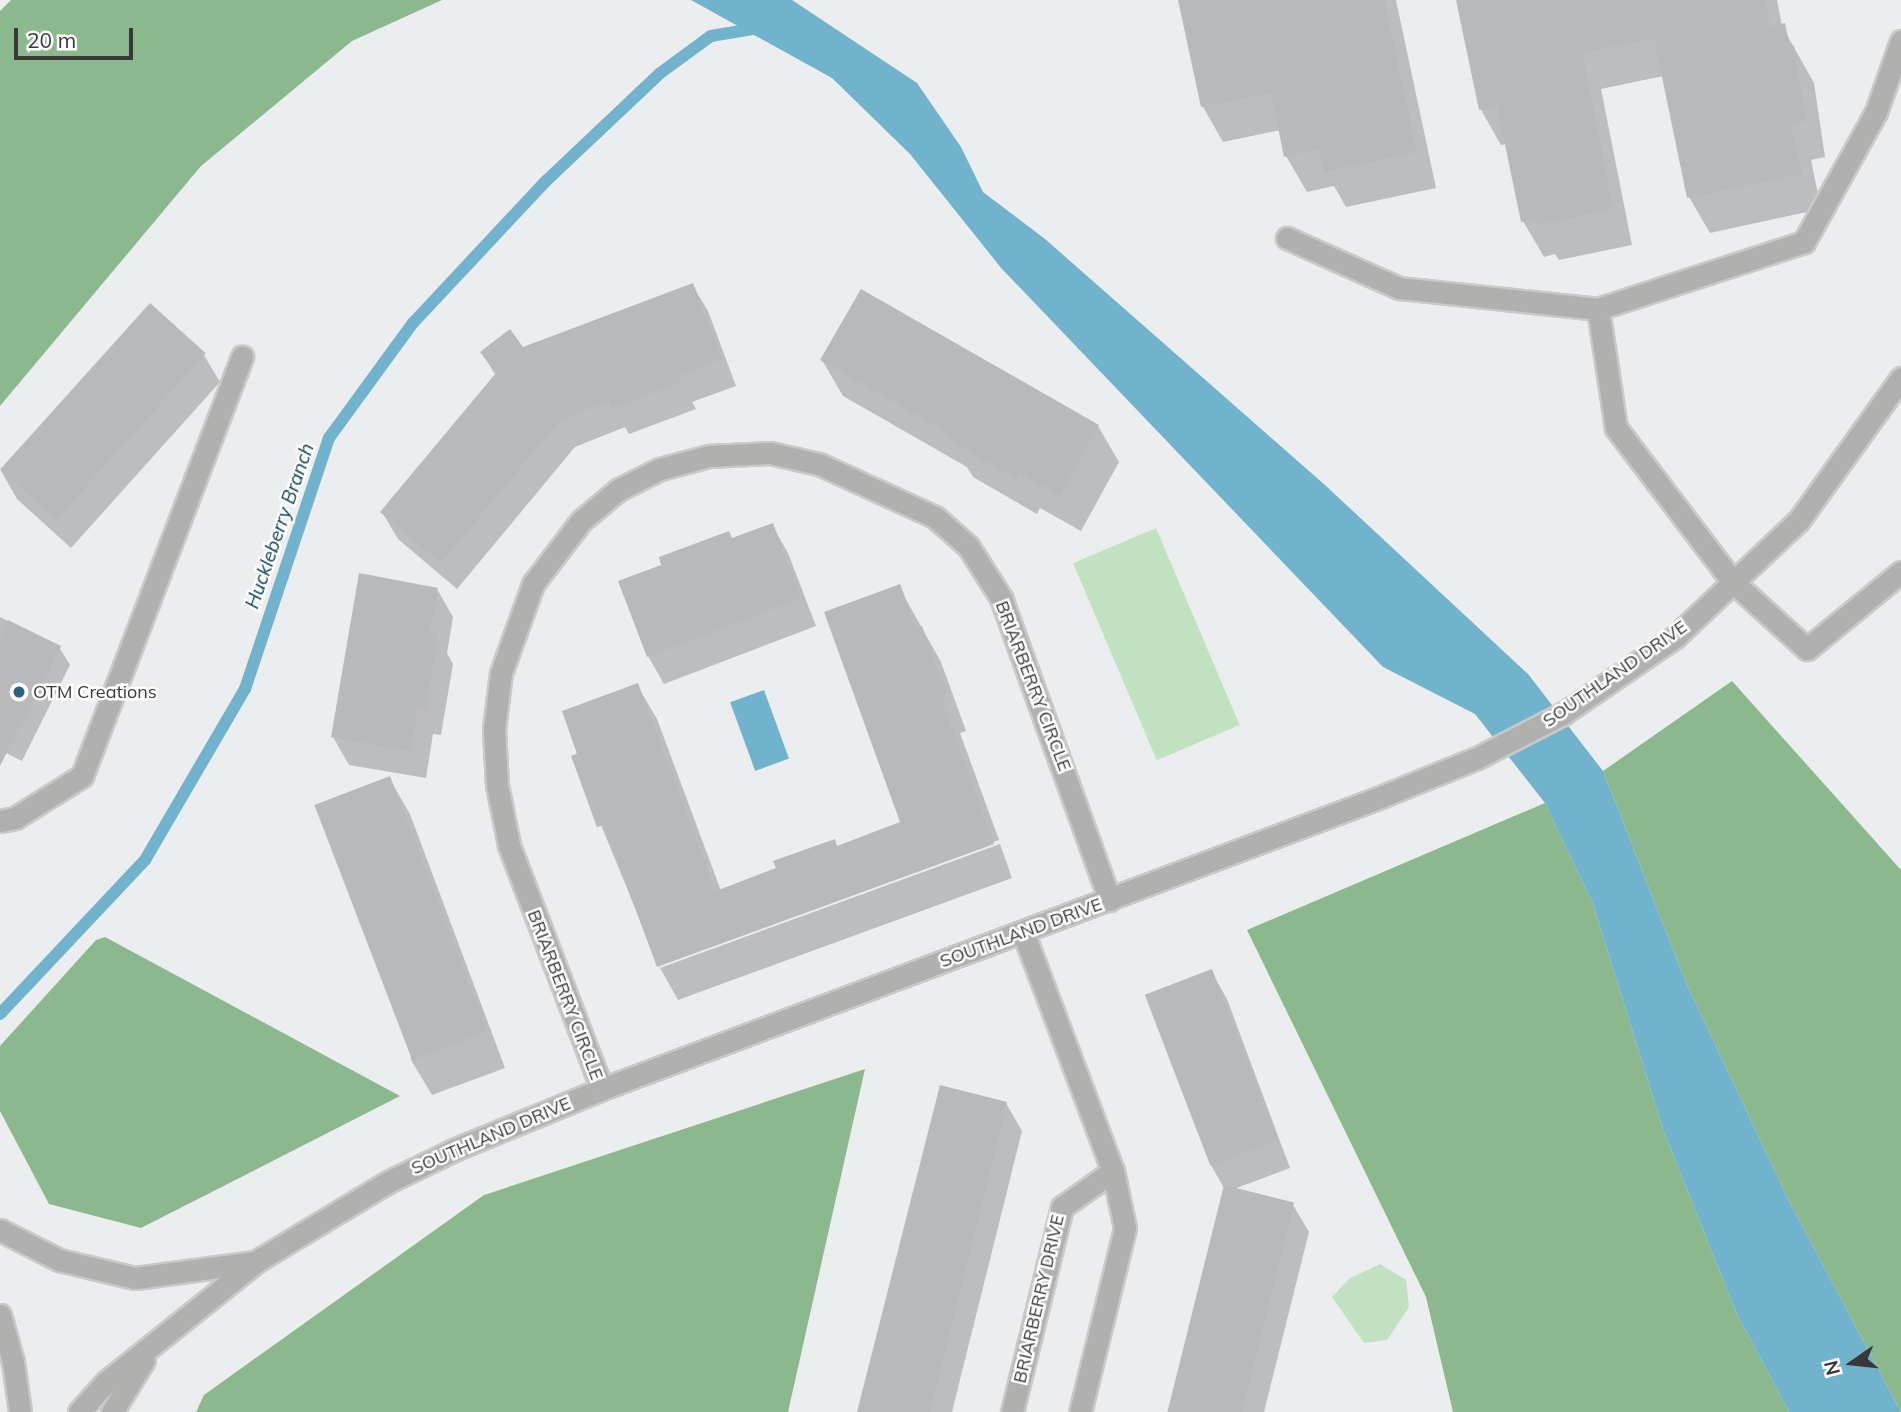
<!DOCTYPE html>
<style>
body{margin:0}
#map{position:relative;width:1901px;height:1412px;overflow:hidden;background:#ecedee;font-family:Mulish,sans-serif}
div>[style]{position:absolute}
.green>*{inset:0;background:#c0e2c1;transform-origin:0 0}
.forest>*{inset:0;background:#8cb88e}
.water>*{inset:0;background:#71b2cc;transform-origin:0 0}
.shadow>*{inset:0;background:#0003}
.stream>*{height:12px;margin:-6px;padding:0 6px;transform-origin:6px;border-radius:6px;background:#71b2cc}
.building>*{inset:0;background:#b8b9bb;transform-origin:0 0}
.roads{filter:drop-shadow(2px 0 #c8c9ca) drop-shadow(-2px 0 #c8c9ca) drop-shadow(0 2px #c8c9ca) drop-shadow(0 -2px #c8c9ca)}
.minor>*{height:21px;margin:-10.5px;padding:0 10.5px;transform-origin:10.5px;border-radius:10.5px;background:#b0b0af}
.dots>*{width:19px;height:19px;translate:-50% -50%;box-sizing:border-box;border:4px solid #fff;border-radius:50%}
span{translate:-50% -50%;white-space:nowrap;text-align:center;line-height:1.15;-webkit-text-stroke:5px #fff;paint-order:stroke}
.street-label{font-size:18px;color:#383839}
.poi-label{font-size:18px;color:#383839}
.left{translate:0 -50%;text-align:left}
.water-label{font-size:19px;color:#064154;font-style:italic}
.north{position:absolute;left:1817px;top:1328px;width:70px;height:70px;-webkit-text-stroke:5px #fff;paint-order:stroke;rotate:256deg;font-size:19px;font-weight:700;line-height:28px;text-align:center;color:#383839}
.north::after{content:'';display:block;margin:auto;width:24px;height:32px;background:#383839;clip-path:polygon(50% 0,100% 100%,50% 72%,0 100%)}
.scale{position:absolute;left:14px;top:28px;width:119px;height:32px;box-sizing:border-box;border:4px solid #383839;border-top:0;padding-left:9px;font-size:21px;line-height:24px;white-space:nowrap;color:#383839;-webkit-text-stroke:5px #fff;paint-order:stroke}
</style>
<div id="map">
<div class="green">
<i style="left:1156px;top:528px;width:214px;height:90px;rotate:67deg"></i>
<i style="clip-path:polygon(1380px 1264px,1406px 1280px,1409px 1307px,1387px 1340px,1364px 1343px,1332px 1297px,1350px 1278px)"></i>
</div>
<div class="forest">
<i style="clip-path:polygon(11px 0,442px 0,352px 41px,201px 166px,0 406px,0 11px)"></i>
<i style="clip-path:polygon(1732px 681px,1901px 870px,1901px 1412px,1789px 1201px,1687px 985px,1603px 771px)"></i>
<i style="clip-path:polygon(1545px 803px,1593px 904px,1663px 1129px,1737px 1314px,1789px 1412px,1453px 1412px,1426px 1297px,1247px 930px)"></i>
<i style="clip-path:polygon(105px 937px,400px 1096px,141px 1228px,49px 1204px,0 1111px,0 1046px,96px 940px)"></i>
<i style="clip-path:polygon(865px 1069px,788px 1412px,196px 1412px,204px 1395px,484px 1195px)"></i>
</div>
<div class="water">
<i style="clip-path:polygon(691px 0,792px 0,917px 83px,961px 147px,983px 192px,1045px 239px,1326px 486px,1528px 674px,1603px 771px,1687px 985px,1789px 1201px,1901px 1412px,1789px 1412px,1737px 1314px,1663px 1129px,1593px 904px,1545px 803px,1475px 714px,1383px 667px,1002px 269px,910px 154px,832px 78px)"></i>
<i style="left:764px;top:690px;width:73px;height:36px;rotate:70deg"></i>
</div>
<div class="shadow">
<i style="clip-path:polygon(1180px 0,1396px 0,1436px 188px,1346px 207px,1334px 186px,1307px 192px,1286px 156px,1281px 130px,1223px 142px,1203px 107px)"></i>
<i style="clip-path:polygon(1458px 0,1777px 0,1782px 26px,1814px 83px,1825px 157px,1811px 160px,1821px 209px,1710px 233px,1689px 197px,1663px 76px,1601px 89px,1632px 245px,1559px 260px,1555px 254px,1544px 257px,1523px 221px,1506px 144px,1501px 145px,1481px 110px)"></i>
<i style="clip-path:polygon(692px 285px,708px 311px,736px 386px,692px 402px,696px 409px,629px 434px,625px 427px,575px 447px,457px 589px,398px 539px,382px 512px,496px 376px,482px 353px,523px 349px)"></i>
<i style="clip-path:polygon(150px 305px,204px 355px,220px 382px,71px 548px,17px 499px,1px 471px)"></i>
<i style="clip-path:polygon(822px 360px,1098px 426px,1119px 462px,1081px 531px,1040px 508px,1037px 514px,973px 477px,967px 467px,843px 396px)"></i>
<i style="clip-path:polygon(772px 525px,788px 553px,816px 626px,664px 684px,648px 656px,663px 566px)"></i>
<i style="clip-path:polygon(899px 587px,941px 662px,966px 731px,960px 733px,999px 840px,660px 964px,660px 968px,1000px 844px,1012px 878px,678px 1000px,659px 966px,573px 757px,637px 685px,657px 719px,721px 891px,902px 823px)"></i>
<i style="clip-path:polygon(437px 589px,453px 617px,447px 653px,453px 664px,441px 735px,433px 734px,426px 778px,349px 765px,333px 737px)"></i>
<i style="clip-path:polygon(0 617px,59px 647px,70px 665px,22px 761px,0 750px)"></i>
<i style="clip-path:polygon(389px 778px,410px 814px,505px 1068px,432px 1095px,411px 1060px)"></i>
<i style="clip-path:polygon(1211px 971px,1227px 999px,1290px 1168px,1234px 1189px,1293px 1205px,1309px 1232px,1264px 1412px,1169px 1412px,1225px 1190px,1211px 1165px)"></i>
<i style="clip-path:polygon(1006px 1103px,1022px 1131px,952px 1412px,859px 1412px)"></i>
</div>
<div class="stream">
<i style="left:0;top:1014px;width:212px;rotate:-46.7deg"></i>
<i style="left:145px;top:860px;width:198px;rotate:-59.7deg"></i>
<i style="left:245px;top:689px;width:265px;rotate:-71.5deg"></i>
<i style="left:329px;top:438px;width:142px;rotate:-53.9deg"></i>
<i style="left:413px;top:323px;width:195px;rotate:-46.9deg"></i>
<i style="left:546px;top:181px;width:156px;rotate:-43.4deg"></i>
<i style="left:659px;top:74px;width:64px;rotate:-36.2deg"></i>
<i style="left:711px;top:36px;width:49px;rotate:-9.5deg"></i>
</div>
<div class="building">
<i style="clip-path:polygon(1178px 0,1384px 0,1417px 152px,1324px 172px,1319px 149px,1284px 157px,1271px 93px,1201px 107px)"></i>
<i style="clip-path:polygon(1456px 0,1765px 0,1770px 26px,1785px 23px,1790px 46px,1794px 46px,1806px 121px,1791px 124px,1802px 174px,1687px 198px,1654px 38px,1582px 53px,1613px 209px,1537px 225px,1535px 219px,1521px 222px,1497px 106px,1479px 110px)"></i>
<i style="clip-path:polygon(693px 283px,722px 359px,679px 375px,682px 382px,612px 408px,609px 401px,560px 420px,441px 563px,380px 512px,496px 373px,480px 352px,510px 329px,523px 347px)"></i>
<i style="clip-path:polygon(861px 289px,1099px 425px,1060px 496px,1019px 473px,1016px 479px,951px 441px,953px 436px,820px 360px)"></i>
<i style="left:150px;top:303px;width:75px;height:224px;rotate:42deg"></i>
<i style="clip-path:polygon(773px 523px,801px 598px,647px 657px,618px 581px,661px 565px,659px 557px,729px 531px,732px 538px)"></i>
<i style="clip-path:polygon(359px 573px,438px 588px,430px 633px,438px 634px,426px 709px,418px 707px,411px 751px,331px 737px)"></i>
<i style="clip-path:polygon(900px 584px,917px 629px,922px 626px,948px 697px,942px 700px,994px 844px,657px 967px,604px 825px,597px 827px,571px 756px,577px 754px,562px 711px,638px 683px,716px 891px,776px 868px,773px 861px,835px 839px,837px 846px,900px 822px,824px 612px)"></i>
<i style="clip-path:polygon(8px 620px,61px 646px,0 766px,0 638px)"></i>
<i style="left:390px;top:776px;width:273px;height:81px;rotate:69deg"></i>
<i style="left:1212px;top:969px;width:183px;height:72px;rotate:69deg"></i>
<i style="clip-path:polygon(940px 1085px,1007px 1102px,949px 1339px,930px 1412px,857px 1412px)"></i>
<i style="left:1224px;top:1185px;width:72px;height:234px;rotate:14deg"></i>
</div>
<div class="roads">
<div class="minor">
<i style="left:1901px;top:41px;width:75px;rotate:109.4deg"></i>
<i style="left:1876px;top:112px;width:149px;rotate:119deg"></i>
<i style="left:1804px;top:242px;width:217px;rotate:162deg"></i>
<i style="left:1598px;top:309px;width:120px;rotate:81.4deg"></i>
<i style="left:1616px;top:428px;width:193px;rotate:52.8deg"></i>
<i style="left:1733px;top:582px;width:100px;rotate:42.2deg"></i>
<i style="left:1807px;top:649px;width:122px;rotate:-39.3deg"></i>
<i style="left:1287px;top:238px;width:123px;rotate:24.1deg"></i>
<i style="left:1399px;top:288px;width:200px;rotate:6deg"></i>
<i style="left:0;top:821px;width:15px;rotate:-11deg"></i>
<i style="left:15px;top:818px;width:79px;rotate:-32.1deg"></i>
<i style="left:82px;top:776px;width:449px;rotate:-69.1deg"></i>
<i style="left:1023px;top:932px;width:255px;rotate:69.4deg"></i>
<i style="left:602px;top:1089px;width:261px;rotate:-110.9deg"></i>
<i style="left:509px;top:845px;width:61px;rotate:-101.3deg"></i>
<i style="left:497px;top:785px;width:56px;rotate:-93.1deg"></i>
<i style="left:494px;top:729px;width:56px;rotate:-82.9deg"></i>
<i style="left:501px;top:673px;width:95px;rotate:-70.2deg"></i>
<i style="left:533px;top:584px;width:79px;rotate:-52.7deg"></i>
<i style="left:581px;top:521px;width:48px;rotate:-40deg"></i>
<i style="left:618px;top:490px;width:47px;rotate:-26.6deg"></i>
<i style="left:660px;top:469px;width:51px;rotate:-14.9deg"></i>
<i style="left:709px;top:456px;width:61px;rotate:-2.8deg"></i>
<i style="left:770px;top:453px;width:50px;rotate:12.7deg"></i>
<i style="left:819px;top:464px;width:128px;rotate:24.6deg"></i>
<i style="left:935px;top:517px;width:44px;rotate:41.3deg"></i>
<i style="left:968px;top:546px;width:62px;rotate:57.6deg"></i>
<i style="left:1001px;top:598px;width:321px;rotate:70.2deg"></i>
<i style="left:0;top:1230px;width:66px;rotate:27deg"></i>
<i style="left:59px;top:1260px;width:78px;rotate:13.3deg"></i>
<i style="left:135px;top:1278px;width:121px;rotate:-7.6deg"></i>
<i style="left:0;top:1315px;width:49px;rotate:74.5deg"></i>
<i style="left:13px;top:1362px;width:50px;rotate:82deg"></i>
<i style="left:79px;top:1412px;width:40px;rotate:-48deg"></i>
<i style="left:106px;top:1382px;width:193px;rotate:-38.7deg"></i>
<i style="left:257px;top:1261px;width:153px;rotate:-31.1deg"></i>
<i style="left:388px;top:1182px;width:76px;rotate:-25.9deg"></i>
<i style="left:456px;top:1149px;width:158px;rotate:-22.3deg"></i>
<i style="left:602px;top:1089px;width:823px;rotate:-20.55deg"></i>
<i style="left:1373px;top:800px;width:112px;rotate:-22deg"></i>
<i style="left:1477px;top:758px;width:98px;rotate:-27.3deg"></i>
<i style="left:1564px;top:713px;width:135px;rotate:-34.4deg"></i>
<i style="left:1675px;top:637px;width:170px;rotate:-43.3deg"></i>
<i style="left:1799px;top:520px;width:175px;rotate:-54.3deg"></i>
<i style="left:112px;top:1412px;width:61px;rotate:-58.4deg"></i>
<i style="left:1012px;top:1412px;width:211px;rotate:-76.3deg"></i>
<i style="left:1062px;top:1207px;width:62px;rotate:-35.2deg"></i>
<i style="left:1113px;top:1171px;width:58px;rotate:78.1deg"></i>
<i style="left:1125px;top:1228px;width:189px;rotate:103.7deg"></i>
</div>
</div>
<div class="dots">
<i style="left:19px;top:692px;background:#2f627f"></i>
</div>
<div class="street-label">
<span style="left:1615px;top:674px;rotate:-35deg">SOUTHLAND DRIVE</span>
<span style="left:1033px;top:686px;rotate:69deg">BRIARBERRY CIRCLE</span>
<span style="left:1021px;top:933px;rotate:-20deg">SOUTHLAND DRIVE</span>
<span style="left:565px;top:995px;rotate:69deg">BRIARBERRY CIRCLE</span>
<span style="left:491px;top:1136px;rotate:-23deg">SOUTHLAND DRIVE</span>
<span style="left:1039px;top:1299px;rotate:-77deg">BRIARBERRY DRIVE</span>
</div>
<div class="poi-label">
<span class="left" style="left:33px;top:692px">OTM Creations</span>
</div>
<div class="water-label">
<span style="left:280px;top:526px;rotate:-71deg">Huckleberry Branch</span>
</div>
<div class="north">N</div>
<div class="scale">20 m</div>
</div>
